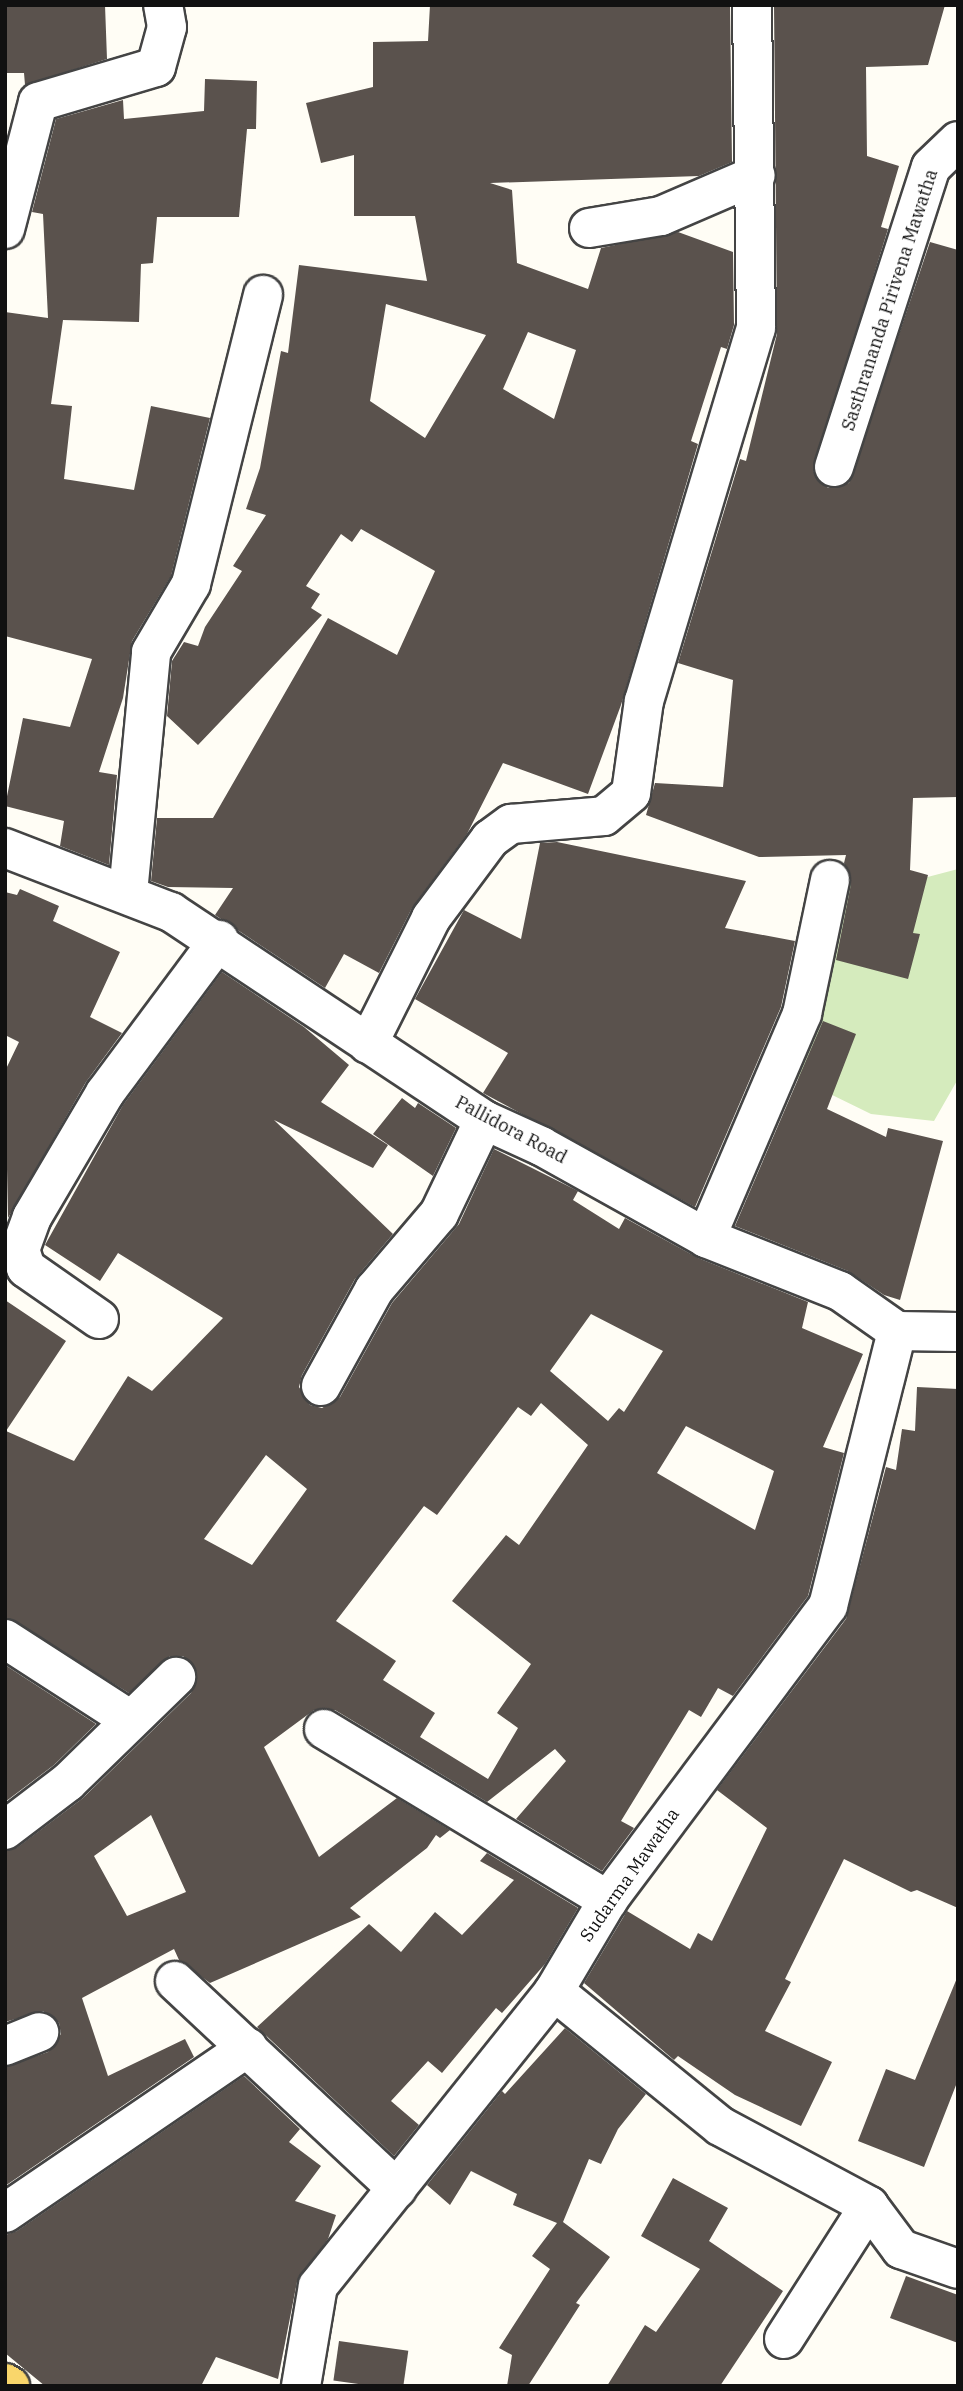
<!DOCTYPE html>
<style>
body{margin:0}
#map{position:relative;width:963px;height:2391px;overflow:hidden;background:#fffdf5;font-family:"IBM Plex Serif",serif}
div>[style]{position:absolute}
.green>*{inset:0;background:#d5ebbd}
.building>*{inset:0;background:#5a524d;transform-origin:0 0}
.roads{filter:drop-shadow(2px 0 #444) drop-shadow(-2px 0 #444) drop-shadow(0 2px #444) drop-shadow(0 -2px #444)}
.minor>*{height:38px;margin:-19px;padding:0 19px;transform-origin:19px;border-radius:19px;background:#fff}
.tertiary>*{height:38px;margin:-19px;padding:0 19px;transform-origin:19px;border-radius:19px;background:#fff}
.primary>*{height:38px;margin:-19px;padding:0 19px;transform-origin:19px;border-radius:19px;background:#f9d66b}
span{translate:-50% -50%;white-space:nowrap;text-align:center;line-height:1.15;-webkit-text-stroke:7px #fff;paint-order:stroke}
.street-label{font-size:18px;color:#111}
.frame{position:absolute;inset:0;border:7px solid #111;pointer-events:none}
</style>
<div id="map">
<div class="green">
<i style="clip-path:polygon(958px 869px,958px 1079px,934px 1121px,871px 1114px,779px 1069px,830px 880px,920px 879px)"></i>
</div>
<div class="building">
<i style="clip-path:polygon(5px 5px,105px 5px,107px 59px,25px 85px,24px 73px,5px 73px)"></i>
<i style="clip-path:polygon(evenodd,430px 5px,730px 5px,732px 162px,699px 176px,490px 183px,512px 190px,517px 263px,588px 289px,601px 248px,678px 232px,733px 252px,734px 325px,727px 349px,721px 347px,691px 441px,698px 444px,621px 705px,588px 794px,503px 763px,467px 834px,412px 908px,379px 973px,344px 954px,325px 988px,215px 915px,233px 888px,168px 887px,151px 881px,157px 818px,213px 818px,328px 618px,397px 655px,435px 571px,361px 529px,352px 542px,341px 534px,306px 586px,320px 594px,311px 608px,322px 615px,198px 745px,167px 716px,172px 661px,184px 642px,198px 646px,205px 627px,242px 571px,233px 566px,266px 515px,246px 509px,260px 468px,281px 351px,288px 353px,299px 265px,427px 281px,415px 216px,354px 216px,354px 155px,321px 163px,306px 103px,373px 87px,373px 42px,428px 41px,430px 5px,386px 304px,486px 335px,425px 438px,370px 401px,386px 304px,430px 5px,528px 332px,576px 350px,554px 419px,503px 389px,528px 332px)"></i>
<i style="clip-path:polygon(774px 5px,945px 5px,928px 65px,866px 67px,867px 156px,899px 166px,881px 227px,888px 229px,813px 471px,828px 488px,849px 483px,930px 242px,958px 250px,958px 797px,913px 798px,910px 870px,928px 875px,913px 933px,920px 934px,908px 979px,836px 960px,851px 884px,844px 863px,846px 855px,759px 857px,646px 815px,655px 783px,723px 787px,733px 680px,678px 663px,740px 459px,746px 461px,777px 334px)"></i>
<i style="clip-path:polygon(205px 79px,257px 81px,256px 129px,247px 129px,239px 217px,157px 217px,153px 263px,141px 264px,139px 322px,63px 320px,51px 404px,72px 406px,64px 479px,134px 490px,151px 406px,210px 418px,171px 576px,132px 641px,123px 698px,99px 772px,117px 775px,109px 865px,60px 846px,64px 821px,5px 806px,23px 718px,70px 727px,92px 659px,5px 636px,5px 312px,48px 318px,43px 214px,32px 212px,56px 119px,123px 100px,124px 119px,204px 111px)"></i>
<i style="clip-path:polygon(557px 842px,746px 881px,725px 928px,795px 941px,781px 1007px,695px 1207px,483px 1093px,508px 1053px,415px 999px,464px 910px,521px 939px,540px 843px)"></i>
<i style="clip-path:polygon(20px 889px,59px 906px,53px 921px,120px 952px,90px 1017px,122px 1033px,86px 1082px,8px 1218px,5px 1071px,19px 1042px,5px 1035px,5px 892px,17px 895px)"></i>
<i style="clip-path:polygon(evenodd,222px 972px,304px 1027px,349px 1065px,321px 1102px,388px 1145px,373px 1168px,274px 1120px,393px 1234px,355px 1279px,302px 1375px,299px 1387px,310px 1405px,322px 1408px,340px 1397px,392px 1303px,459px 1224px,494px 1149px,578px 1191px,573px 1200px,619px 1229px,625px 1218px,698px 1258px,808px 1302px,802px 1328px,863px 1354px,823px 1447px,844px 1453px,808px 1596px,733px 1696px,718px 1688px,701px 1717px,689px 1710px,621px 1821px,634px 1828px,602px 1871px,516px 1819px,566px 1761px,555px 1749px,487px 1802px,335px 1710px,314px 1710px,264px 1747px,319px 1857px,397px 1798px,450px 1830px,440px 1838px,436px 1835px,427px 1848px,350px 1908px,361px 1917px,210px 1983px,179px 1960px,174px 1949px,82px 1998px,108px 2076px,185px 2039px,194px 2057px,5px 2186px,5px 2067px,48px 2052px,61px 2034px,59px 2023px,43px 2011px,5px 2022px,5px 1851px,18px 1847px,83px 1798px,191px 1693px,197px 1672px,183px 1656px,170px 1656px,129px 1693px,5px 1617px,5px 1300px,66px 1341px,6px 1431px,74px 1461px,128px 1376px,152px 1391px,223px 1318px,118px 1253px,100px 1281px,45px 1245px,123px 1105px,222px 972px,591px 1314px,663px 1351px,624px 1412px,619px 1408px,608px 1421px,550px 1371px,591px 1314px,222px 972px,541px 1403px,588px 1445px,519px 1545px,506px 1535px,452px 1601px,531px 1664px,497px 1713px,518px 1728px,488px 1779px,420px 1737px,435px 1713px,383px 1680px,396px 1661px,336px 1621px,424px 1506px,437px 1515px,518px 1407px,531px 1416px,541px 1403px,222px 972px,686px 1426px,774px 1471px,755px 1530px,657px 1473px,686px 1426px,222px 972px,266px 1455px,307px 1489px,252px 1565px,204px 1539px,266px 1455px,222px 972px,151px 1815px,186px 1892px,127px 1916px,94px 1856px,151px 1815px)"></i>
<i style="clip-path:polygon(823px 1021px,856px 1034px,827px 1109px,886px 1137px,888px 1128px,943px 1141px,900px 1300px,884px 1295px,848px 1271px,735px 1226px)"></i>
<i style="clip-path:polygon(402px 1098px,415px 1108px,418px 1103px,456px 1128px,433px 1176px,373px 1134px)"></i>
<i style="clip-path:polygon(917px 1387px,958px 1389px,958px 1908px,917px 1890px,911px 1892px,844px 1859px,785px 1979px,791px 1982px,765px 2031px,832px 2062px,801px 2126px,735px 2095px,678px 2056px,674px 2060px,584px 1983px,627px 1911px,690px 1949px,698px 1933px,712px 1941px,767px 1828px,717px 1790px,846px 1619px,886px 1467px,896px 1470px,902px 1429px,915px 1431px)"></i>
<i style="clip-path:polygon(5px 1665px,96px 1724px,54px 1765px,5px 1802px)"></i>
<i style="clip-path:polygon(487px 1853px,578px 1908px,545px 1964px,502px 2013px,496px 2008px,442px 2073px,428px 2061px,391px 2101px,419px 2125px,394px 2156px,257px 2027px,369px 1924px,401px 1952px,435px 1912px,462px 1935px,514px 1880px,480px 1861px)"></i>
<i style="clip-path:polygon(957px 1978px,958px 2080px,924px 2167px,858px 2141px,886px 2069px,915px 2080px)"></i>
<i style="clip-path:polygon(565px 2028px,646px 2094px,618px 2129px,601px 2164px,589px 2159px,563px 2222px,610px 2257px,576px 2303px,580px 2305px,528px 2386px,507px 2386px,512px 2355px,499px 2348px,550px 2269px,532px 2256px,557px 2223px,513px 2205px,517px 2194px,471px 2171px,450px 2205px,427px 2185px,502px 2091px,505px 2094px)"></i>
<i style="clip-path:polygon(244px 2076px,300px 2129px,289px 2142px,321px 2166px,295px 2201px,336px 2215px,328px 2239px,297px 2282px,278px 2379px,216px 2357px,201px 2386px,45px 2386px,5px 2353px,5px 2235px,17px 2231px)"></i>
<i style="clip-path:polygon(673px 2178px,728px 2208px,709px 2241px,783px 2291px,720px 2386px,607px 2386px,645px 2325px,656px 2332px,700px 2269px,641px 2236px)"></i>
<i style="clip-path:polygon(906px 2276px,958px 2295px,958px 2343px,890px 2318px)"></i>
<i style="left:339px;top:2341px;width:70px;height:40px;rotate:8deg"></i>
</div>
<div class="roads">
<div class="minor">
<i style="left:589px;top:228px;width:73px;rotate:-9.5deg"></i>
<i style="left:661px;top:216px;width:103px;rotate:-23.3deg"></i>
<i style="left:5px;top:229px;width:131px;rotate:-75.4deg"></i>
<i style="left:38px;top:102px;width:123px;rotate:-16.5deg"></i>
<i style="left:156px;top:67px;width:41px;rotate:-74.6deg"></i>
<i style="left:167px;top:27px;width:22px;rotate:-100deg"></i>
<i style="left:834px;top:467px;width:315px;rotate:-72.1deg"></i>
<i style="left:931px;top:167px;width:37px;rotate:-44deg"></i>
<i style="left:128px;top:893px;width:242px;rotate:-84.5deg"></i>
<i style="left:151px;top:652px;width:79px;rotate:-59.5deg"></i>
<i style="left:191px;top:584px;width:298px;rotate:-76deg"></i>
<i style="left:368px;top:1044px;width:141px;rotate:-63.4deg"></i>
<i style="left:431px;top:918px;width:99px;rotate:-53.2deg"></i>
<i style="left:490px;top:839px;width:26px;rotate:-36deg"></i>
<i style="left:511px;top:824px;width:93px;rotate:-4.9deg"></i>
<i style="left:604px;top:816px;width:35px;rotate:-40deg"></i>
<i style="left:631px;top:793px;width:93px;rotate:-82deg"></i>
<i style="left:644px;top:701px;width:389px;rotate:-73.3deg"></i>
<i style="left:756px;top:328px;width:323px;rotate:-90.7deg"></i>
<i style="left:706px;top:1238px;width:244px;rotate:-66.8deg"></i>
<i style="left:802px;top:1014px;width:137px;rotate:-78.2deg"></i>
<i style="left:99px;top:1319px;width:89px;rotate:-145.1deg"></i>
<i style="left:26px;top:1268px;width:19px;rotate:-108deg"></i>
<i style="left:20px;top:1250px;width:35px;rotate:-70deg"></i>
<i style="left:32px;top:1217px;width:144px;rotate:-59.5deg"></i>
<i style="left:105px;top:1093px;width:191px;rotate:-53.3deg"></i>
<i style="left:321px;top:1386px;width:110px;rotate:-61.1deg"></i>
<i style="left:374px;top:1290px;width:100px;rotate:-49.5deg"></i>
<i style="left:439px;top:1214px;width:104px;rotate:-64.4deg"></i>
<i style="left:5px;top:1639px;width:148px;rotate:32.8deg"></i>
<i style="left:324px;top:1729px;width:332px;rotate:31.1deg"></i>
<i style="left:5px;top:1830px;width:79px;rotate:-37.3deg"></i>
<i style="left:68px;top:1782px;width:151px;rotate:-44.2deg"></i>
<i style="left:175px;top:1981px;width:304px;rotate:43.1deg"></i>
<i style="left:554px;top:1991px;width:214px;rotate:39.1deg"></i>
<i style="left:720px;top:2126px;width:169px;rotate:28.2deg"></i>
<i style="left:869px;top:2206px;width:54px;rotate:53.3deg"></i>
<i style="left:901px;top:2249px;width:60px;rotate:19.3deg"></i>
<i style="left:5px;top:2046px;width:37px;rotate:-22deg"></i>
<i style="left:5px;top:2213px;width:294px;rotate:-34.3deg"></i>
<i style="left:784px;top:2339px;width:158px;rotate:-57.4deg"></i>
</div>
<div class="tertiary">
<i style="left:5px;top:848px;width:178px;rotate:21.1deg"></i>
<i style="left:171px;top:912px;width:376px;rotate:33.6deg"></i>
<i style="left:484px;top:1120px;width:63px;rotate:24.5deg"></i>
<i style="left:541px;top:1146px;width:189px;rotate:29.1deg"></i>
<i style="left:706px;top:1238px;width:144px;rotate:21.6deg"></i>
<i style="left:840px;top:1291px;width:70px;rotate:35.1deg"></i>
<i style="left:897px;top:1331px;width:61px;rotate:0.9deg"></i>
<i style="left:301px;top:2386px;width:101px;rotate:-80.4deg"></i>
<i style="left:318px;top:2286px;width:378px;rotate:-51.3deg"></i>
<i style="left:554px;top:1991px;width:106px;rotate:-59.3deg"></i>
<i style="left:608px;top:1900px;width:367px;rotate:-53.2deg"></i>
<i style="left:828px;top:1606px;width:284px;rotate:-75.9deg"></i>
</div>
<div class="primary">
<i style="left:5px;top:2383px;width:6px;rotate:31deg"></i>
</div>
</div>
<div class="street-label">
<span style="left:890px;top:300px;rotate:-72deg">Sasthrananda Pirivena Mawatha</span>
<span style="left:511px;top:1130px;rotate:28deg">Pallidora Road</span>
<span style="left:630px;top:1875px;rotate:-55deg">Sudarma Mawatha</span>
</div>
<div class="frame"></div>
</div>
